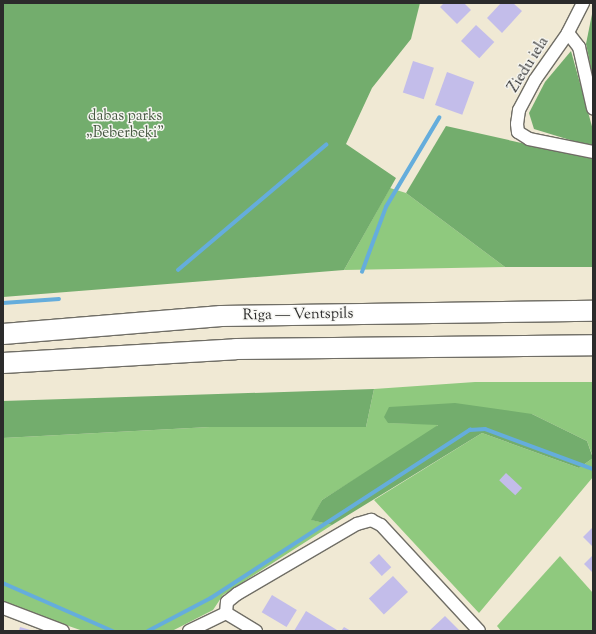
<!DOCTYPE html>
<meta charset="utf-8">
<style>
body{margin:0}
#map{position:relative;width:596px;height:634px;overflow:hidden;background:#f0e9d4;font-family:"Sorts Mill Goudy",serif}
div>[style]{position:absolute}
.green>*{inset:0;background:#8fc97e}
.forest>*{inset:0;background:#73ad6d}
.stream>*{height:3.5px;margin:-1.75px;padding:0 1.75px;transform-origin:1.75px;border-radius:1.75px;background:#65addc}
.building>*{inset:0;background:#c3bdea;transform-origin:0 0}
.roads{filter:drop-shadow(1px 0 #706e66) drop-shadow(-1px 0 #706e66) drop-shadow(0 1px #706e66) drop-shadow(0 -1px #706e66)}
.minor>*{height:12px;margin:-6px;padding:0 6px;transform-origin:6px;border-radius:6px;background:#fff}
.trunk>*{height:20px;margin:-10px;padding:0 10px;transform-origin:10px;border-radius:10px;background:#fff}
span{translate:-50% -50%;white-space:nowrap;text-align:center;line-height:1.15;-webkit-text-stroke:3px #f6f6f2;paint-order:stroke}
.street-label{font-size:15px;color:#2b2b2b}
.park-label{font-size:15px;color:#495a44}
.frame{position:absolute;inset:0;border:4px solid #2b2b2b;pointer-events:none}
</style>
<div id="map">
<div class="green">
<i style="clip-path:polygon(390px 188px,406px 193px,505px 267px,344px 270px)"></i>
<i style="clip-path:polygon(475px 382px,593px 382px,593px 457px,587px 441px,532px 414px,388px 423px,438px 424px,435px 429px,322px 500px,312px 520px,332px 525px,223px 595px,213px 610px,172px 631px,83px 631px,3px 603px,3px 438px,210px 427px,366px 427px,374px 389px)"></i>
<i style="clip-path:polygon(482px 433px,579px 468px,593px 458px,593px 477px,479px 613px,374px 500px)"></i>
<i style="clip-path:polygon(560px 556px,593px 593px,593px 631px,501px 631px,497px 626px)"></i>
</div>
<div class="forest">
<i style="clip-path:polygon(3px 3px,420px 3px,411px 39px,372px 88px,346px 144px,396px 178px,344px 270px,3px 297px)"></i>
<i style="clip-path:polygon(593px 9px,593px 78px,586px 44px)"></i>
<i style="clip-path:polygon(571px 51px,593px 130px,593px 147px,534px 129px,529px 113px,545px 82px)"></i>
<i style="clip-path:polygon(446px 126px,593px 159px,593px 267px,505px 267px,406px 193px)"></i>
<i style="clip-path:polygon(374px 389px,366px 427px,210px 427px,3px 438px,3px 401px)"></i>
<i style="clip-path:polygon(455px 403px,532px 414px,587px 441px,593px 458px,579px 468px,482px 433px,332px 525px,311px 520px,322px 500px,438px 425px,388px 423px,384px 417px,389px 407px)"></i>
</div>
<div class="stream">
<i style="left:178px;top:270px;width:194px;rotate:-40.2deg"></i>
<i style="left:362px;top:272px;width:69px;rotate:-69.7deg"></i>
<i style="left:386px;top:207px;width:104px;rotate:-59.2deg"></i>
<i style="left:3px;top:303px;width:56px;rotate:-4.1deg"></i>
<i style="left:3px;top:583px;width:120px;rotate:23.6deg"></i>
<i style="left:148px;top:631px;width:71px;rotate:-27.6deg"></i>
<i style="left:211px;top:598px;width:309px;rotate:-33deg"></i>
<i style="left:470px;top:430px;width:15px;rotate:-4deg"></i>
<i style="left:485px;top:429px;width:115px;rotate:20.3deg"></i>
</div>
<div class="building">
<i style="clip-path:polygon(444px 3px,464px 3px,471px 10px,457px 24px,440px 7px)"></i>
<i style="clip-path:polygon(501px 3px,513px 3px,522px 11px,502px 33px,487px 18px)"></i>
<i style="left:476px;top:25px;width:25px;height:22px;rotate:43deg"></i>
<i style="left:413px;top:61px;width:22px;height:33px;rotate:18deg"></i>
<i style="left:447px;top:72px;width:29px;height:35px;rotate:20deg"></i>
<i style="left:506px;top:473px;width:22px;height:10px;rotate:43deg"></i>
<i style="clip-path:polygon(593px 527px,593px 547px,583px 537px)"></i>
<i style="left:379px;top:554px;width:18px;height:13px;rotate:47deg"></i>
<i style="clip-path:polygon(593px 555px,593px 573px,584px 564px)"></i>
<i style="left:393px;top:576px;width:22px;height:33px;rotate:47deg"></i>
<i style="left:272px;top:595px;width:29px;height:20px;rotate:31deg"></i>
<i style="clip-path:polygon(306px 611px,337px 630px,336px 631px,294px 631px)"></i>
<i style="clip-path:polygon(445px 616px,460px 631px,429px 631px)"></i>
<i style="clip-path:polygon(20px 627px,34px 631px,19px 631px)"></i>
<i style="clip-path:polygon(344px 627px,351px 631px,341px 631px)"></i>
</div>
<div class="roads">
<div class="minor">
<i style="left:583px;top:3px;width:34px;rotate:117deg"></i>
<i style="left:568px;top:33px;width:57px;rotate:125.1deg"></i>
<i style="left:535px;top:80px;width:34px;rotate:118deg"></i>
<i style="left:519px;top:110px;width:14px;rotate:98deg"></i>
<i style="left:517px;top:124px;width:8px;rotate:83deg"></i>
<i style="left:518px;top:132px;width:13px;rotate:32deg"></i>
<i style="left:529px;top:139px;width:65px;rotate:11.5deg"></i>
<i style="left:568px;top:33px;width:18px;rotate:52deg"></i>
<i style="left:579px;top:47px;width:63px;rotate:77.1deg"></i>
<i style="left:3px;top:608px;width:64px;rotate:21deg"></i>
<i style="left:226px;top:613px;width:11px;rotate:-85deg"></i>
<i style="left:227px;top:602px;width:13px;rotate:-39deg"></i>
<i style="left:237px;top:594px;width:139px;rotate:-30.3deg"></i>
<i style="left:357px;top:524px;width:15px;rotate:-16deg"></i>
<i style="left:371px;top:520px;width:11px;rotate:27deg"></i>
<i style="left:381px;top:525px;width:144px;rotate:47.2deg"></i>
<i style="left:189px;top:631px;width:41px;rotate:-25.9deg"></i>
<i style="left:226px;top:613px;width:35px;rotate:31deg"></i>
</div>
<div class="trunk">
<i style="left:3px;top:334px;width:219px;rotate:-4.7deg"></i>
<i style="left:221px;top:316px;width:372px;rotate:-0.8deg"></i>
<i style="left:3px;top:363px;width:233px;rotate:-3.4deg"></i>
<i style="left:236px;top:349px;width:357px;rotate:-0.6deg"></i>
</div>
</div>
<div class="street-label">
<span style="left:529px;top:65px;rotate:-58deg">Ziedu iela</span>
<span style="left:298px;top:315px;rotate:-1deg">Rīga — Ventspils</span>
</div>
<div class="park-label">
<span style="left:125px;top:125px">dabas parks<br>„Beberbeķi”</span>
</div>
<div class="frame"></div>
</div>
